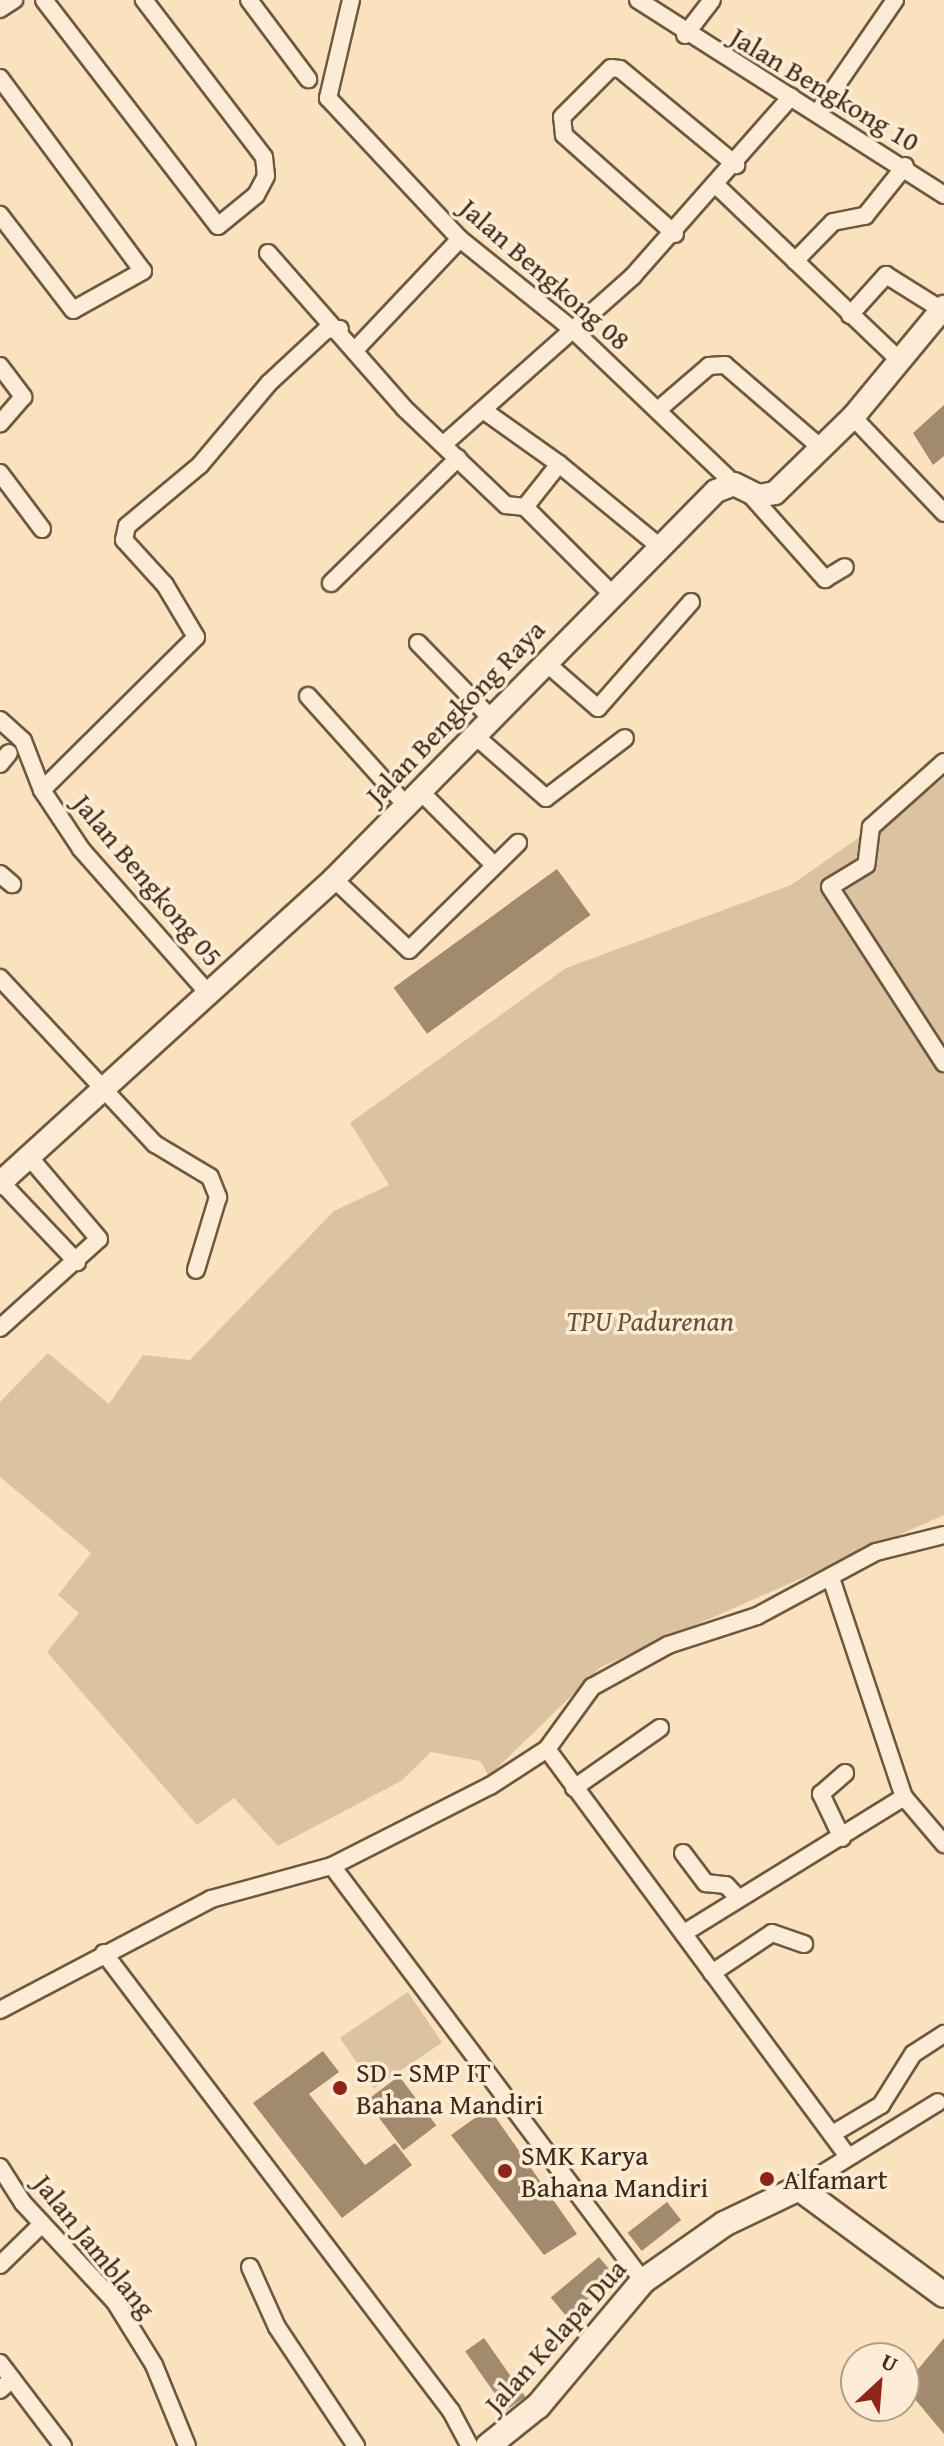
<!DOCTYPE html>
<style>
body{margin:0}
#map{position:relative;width:944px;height:2446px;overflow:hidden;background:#fbe2bf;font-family:"Gentium Book Plus",serif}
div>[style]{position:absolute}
.green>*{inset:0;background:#dbc3a2;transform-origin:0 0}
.building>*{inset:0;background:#a18a6e;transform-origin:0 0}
.roads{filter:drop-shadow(2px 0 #6e5840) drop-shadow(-2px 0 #6e5840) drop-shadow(0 2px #6e5840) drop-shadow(0 -2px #6e5840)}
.minor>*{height:16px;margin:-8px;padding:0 8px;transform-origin:8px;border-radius:8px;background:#fcecd5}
.tertiary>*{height:22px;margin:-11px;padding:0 11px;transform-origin:11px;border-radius:11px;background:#fcecd5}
.secondary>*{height:24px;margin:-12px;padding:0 12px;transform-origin:12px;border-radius:12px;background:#fcecd5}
.dots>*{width:22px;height:22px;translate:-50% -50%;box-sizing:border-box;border:4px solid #fcecd5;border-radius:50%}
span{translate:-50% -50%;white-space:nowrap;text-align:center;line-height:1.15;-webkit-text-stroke:7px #fcecd5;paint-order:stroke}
.street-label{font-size:28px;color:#3f2a16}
.park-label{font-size:28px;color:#665039;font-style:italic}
.poi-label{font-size:28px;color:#3f2a16}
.left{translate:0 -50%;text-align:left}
.north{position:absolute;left:840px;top:2342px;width:80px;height:80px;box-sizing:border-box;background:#fcecd5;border:2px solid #b09e89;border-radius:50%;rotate:26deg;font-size:22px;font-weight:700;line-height:32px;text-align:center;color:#3f2a16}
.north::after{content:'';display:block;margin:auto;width:28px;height:36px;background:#8f2418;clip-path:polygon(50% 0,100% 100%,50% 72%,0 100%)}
</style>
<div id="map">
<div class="green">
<i style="clip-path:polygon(944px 778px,944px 1515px,601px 1667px,489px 1776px,480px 1761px,431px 1752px,401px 1781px,278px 1846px,234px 1798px,197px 1825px,47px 1652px,79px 1613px,58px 1595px,91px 1553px,0 1477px,0 1402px,48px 1353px,109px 1404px,143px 1355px,190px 1360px,334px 1211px,389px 1185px,350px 1123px,566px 968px,791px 885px)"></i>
<i style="left:408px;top:1992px;width:61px;height:82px;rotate:56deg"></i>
</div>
<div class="building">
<i style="clip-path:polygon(944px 405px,944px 456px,933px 465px,913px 433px)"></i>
<i style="left:557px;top:869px;width:57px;height:202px;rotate:54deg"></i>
<i style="clip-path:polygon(323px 2051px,339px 2072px,309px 2094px,365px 2165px,395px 2143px,412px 2165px,342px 2218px,253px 2103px)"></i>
<i style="left:399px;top:2076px;width:62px;height:41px;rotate:53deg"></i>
<i style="clip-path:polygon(489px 2108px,577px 2234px,544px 2255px,451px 2135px)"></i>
<i style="left:667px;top:2202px;width:23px;height:50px;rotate:52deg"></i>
<i style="left:599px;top:2257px;width:25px;height:63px;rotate:50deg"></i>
<i style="left:484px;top:2338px;width:72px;height:23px;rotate:55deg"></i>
<i style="clip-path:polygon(944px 2338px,944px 2434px,904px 2386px)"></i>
</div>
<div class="roads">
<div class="minor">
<i style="left:44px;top:0;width:285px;rotate:52.4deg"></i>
<i style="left:218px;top:226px;width:49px;rotate:-39.2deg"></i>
<i style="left:256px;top:195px;width:21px;rotate:-62deg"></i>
<i style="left:266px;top:176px;width:19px;rotate:-96deg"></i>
<i style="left:264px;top:157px;width:198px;rotate:-127.4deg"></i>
<i style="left:249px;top:0;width:99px;rotate:53.2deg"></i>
<i style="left:351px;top:0;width:101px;rotate:103.2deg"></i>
<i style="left:328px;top:98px;width:193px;rotate:46.9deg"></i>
<i style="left:460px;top:239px;width:144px;rotate:38.8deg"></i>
<i style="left:572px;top:329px;width:224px;rotate:43.7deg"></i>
<i style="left:638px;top:0;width:363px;rotate:32.5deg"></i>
<i style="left:0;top:9px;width:17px;rotate:-33deg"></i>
<i style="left:685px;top:35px;width:44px;rotate:-52.4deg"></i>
<i style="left:0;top:78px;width:240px;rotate:53.5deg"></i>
<i style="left:143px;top:271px;width:80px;rotate:150.9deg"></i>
<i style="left:73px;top:310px;width:120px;rotate:-127.5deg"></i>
<i style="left:818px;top:112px;width:136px;rotate:-55.5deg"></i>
<i style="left:717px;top:186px;width:253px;rotate:43.7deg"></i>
<i style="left:675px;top:234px;width:149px;rotate:-138.3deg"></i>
<i style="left:564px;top:135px;width:18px;rotate:-96deg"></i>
<i style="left:562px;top:117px;width:69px;rotate:-45deg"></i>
<i style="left:611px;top:68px;width:9px;rotate:6deg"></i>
<i style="left:620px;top:69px;width:151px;rotate:39.6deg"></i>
<i style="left:268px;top:253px;width:206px;rotate:48.7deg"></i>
<i style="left:404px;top:408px;width:141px;rotate:43.6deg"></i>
<i style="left:506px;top:505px;width:19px;rotate:6deg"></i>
<i style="left:525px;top:507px;width:55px;rotate:-51.7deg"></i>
<i style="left:559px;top:464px;width:129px;rotate:39.4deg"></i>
<i style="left:795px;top:261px;width:54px;rotate:-45.7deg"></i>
<i style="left:833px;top:222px;width:33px;rotate:-11deg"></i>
<i style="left:865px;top:216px;width:64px;rotate:-51.3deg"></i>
<i style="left:850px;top:315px;width:54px;rotate:-48deg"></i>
<i style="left:886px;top:275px;width:66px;rotate:32deg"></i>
<i style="left:355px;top:350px;width:153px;rotate:-46.6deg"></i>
<i style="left:0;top:366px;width:39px;rotate:53deg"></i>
<i style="left:23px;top:397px;width:35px;rotate:131deg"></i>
<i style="left:659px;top:409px;width:66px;rotate:-40.7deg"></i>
<i style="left:709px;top:366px;width:16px;rotate:-4deg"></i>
<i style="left:725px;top:365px;width:127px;rotate:40.8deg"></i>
<i style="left:483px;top:410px;width:93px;rotate:35.4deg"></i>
<i style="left:853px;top:417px;width:132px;rotate:46.5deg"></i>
<i style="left:444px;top:444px;width:253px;rotate:-41.6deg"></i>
<i style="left:633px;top:276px;width:239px;rotate:-48.6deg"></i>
<i style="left:0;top:473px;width:70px;rotate:53.1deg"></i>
<i style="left:747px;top:491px;width:118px;rotate:48.4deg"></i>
<i style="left:825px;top:579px;width:23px;rotate:-31deg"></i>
<i style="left:525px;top:507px;width:123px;rotate:45deg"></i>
<i style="left:331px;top:583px;width:178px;rotate:-44.5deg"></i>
<i style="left:418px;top:643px;width:103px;rotate:45.8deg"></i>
<i style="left:545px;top:662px;width:70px;rotate:41deg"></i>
<i style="left:598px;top:708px;width:141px;rotate:-48.7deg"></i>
<i style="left:308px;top:696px;width:145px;rotate:48.1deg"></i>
<i style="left:0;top:720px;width:31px;rotate:42deg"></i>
<i style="left:23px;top:741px;width:53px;rotate:68.8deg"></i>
<i style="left:42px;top:790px;width:71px;rotate:56.5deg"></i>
<i style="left:81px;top:849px;width:191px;rotate:48.6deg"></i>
<i style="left:473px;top:734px;width:97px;rotate:41.2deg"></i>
<i style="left:546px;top:798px;width:99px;rotate:-37.2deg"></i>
<i style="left:944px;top:762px;width:98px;rotate:138.3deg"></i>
<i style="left:871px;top:827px;width:38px;rotate:97deg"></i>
<i style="left:866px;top:865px;width:42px;rotate:148.6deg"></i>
<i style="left:830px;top:887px;width:210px;rotate:57.1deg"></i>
<i style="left:0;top:764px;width:14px;rotate:-51deg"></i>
<i style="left:42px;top:790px;width:217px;rotate:-44.8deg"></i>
<i style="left:196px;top:637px;width:61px;rotate:-120.8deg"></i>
<i style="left:165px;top:585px;width:61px;rotate:-132.3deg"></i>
<i style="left:124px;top:540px;width:14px;rotate:-78deg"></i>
<i style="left:127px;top:526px;width:95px;rotate:-39.9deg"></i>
<i style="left:200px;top:465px;width:107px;rotate:-49.9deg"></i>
<i style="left:269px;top:383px;width:78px;rotate:-42.9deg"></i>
<i style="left:326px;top:330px;width:14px;rotate:-4deg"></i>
<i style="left:420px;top:791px;width:105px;rotate:45deg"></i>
<i style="left:0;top:874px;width:16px;rotate:40deg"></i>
<i style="left:334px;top:879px;width:103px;rotate:43.4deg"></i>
<i style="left:409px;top:950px;width:153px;rotate:-44.5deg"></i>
<i style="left:0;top:978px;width:227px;rotate:47deg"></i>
<i style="left:155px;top:1144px;width:64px;rotate:31deg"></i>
<i style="left:210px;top:1177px;width:22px;rotate:68deg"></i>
<i style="left:218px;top:1197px;width:76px;rotate:106.8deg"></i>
<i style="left:0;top:1181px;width:112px;rotate:46.5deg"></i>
<i style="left:0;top:1328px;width:133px;rotate:-42deg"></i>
<i style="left:99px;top:1239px;width:105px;rotate:-130.4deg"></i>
<i style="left:831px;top:1578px;width:231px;rotate:71.6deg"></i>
<i style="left:547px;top:1749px;width:505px;rotate:53.54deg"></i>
<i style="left:574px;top:1788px;width:105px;rotate:-34.9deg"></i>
<i style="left:842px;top:1838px;width:49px;rotate:-115.5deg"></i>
<i style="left:821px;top:1794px;width:32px;rotate:-41deg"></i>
<i style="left:683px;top:1853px;width:38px;rotate:53deg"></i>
<i style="left:706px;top:1883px;width:20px;rotate:6deg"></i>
<i style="left:726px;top:1885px;width:18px;rotate:47deg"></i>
<i style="left:332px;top:1866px;width:519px;rotate:53.15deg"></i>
<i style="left:684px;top:1933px;width:259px;rotate:-31.7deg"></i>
<i style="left:904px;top:1797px;width:62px;rotate:49.6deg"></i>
<i style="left:104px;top:1953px;width:575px;rotate:52.85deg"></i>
<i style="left:451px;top:2411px;width:40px;rotate:62deg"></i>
<i style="left:712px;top:1973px;width:72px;rotate:-33.7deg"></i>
<i style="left:772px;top:1933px;width:34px;rotate:19deg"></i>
<i style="left:0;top:2010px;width:238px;rotate:-27.7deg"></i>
<i style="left:211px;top:1899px;width:125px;rotate:-15.3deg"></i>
<i style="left:332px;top:1866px;width:177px;rotate:-26.9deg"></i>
<i style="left:490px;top:1786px;width:68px;rotate:-33deg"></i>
<i style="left:547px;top:1749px;width:77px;rotate:-54deg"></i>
<i style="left:592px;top:1687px;width:87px;rotate:-28.9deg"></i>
<i style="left:668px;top:1645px;width:94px;rotate:-18deg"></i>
<i style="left:757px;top:1616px;width:135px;rotate:-28.3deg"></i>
<i style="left:876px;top:1552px;width:70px;rotate:-14deg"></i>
<i style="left:834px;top:2133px;width:55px;rotate:-30.8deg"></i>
<i style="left:881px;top:2105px;width:60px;rotate:-57.9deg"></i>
<i style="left:913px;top:2054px;width:37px;rotate:-33deg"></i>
<i style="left:0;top:2167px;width:43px;rotate:57.4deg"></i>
<i style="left:23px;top:2203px;width:135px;rotate:47.1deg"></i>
<i style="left:115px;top:2302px;width:74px;rotate:58.2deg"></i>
<i style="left:154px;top:2365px;width:87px;rotate:67.8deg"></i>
<i style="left:799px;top:2188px;width:163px;rotate:-31.7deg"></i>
<i style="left:0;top:2265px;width:59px;rotate:-44.3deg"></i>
<i style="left:250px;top:2267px;width:66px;rotate:65.8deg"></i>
<i style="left:277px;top:2327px;width:143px;rotate:56.4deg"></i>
<i style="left:0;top:2363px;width:104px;rotate:52.8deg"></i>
<i style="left:0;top:2390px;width:16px;rotate:-43deg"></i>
</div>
<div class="tertiary">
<i style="left:0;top:1183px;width:452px;rotate:-42.3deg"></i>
<i style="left:334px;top:879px;width:544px;rotate:-45.45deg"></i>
<i style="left:716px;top:491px;width:19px;rotate:-21deg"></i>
<i style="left:734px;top:484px;width:28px;rotate:26deg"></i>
<i style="left:759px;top:496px;width:16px;rotate:-11deg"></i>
<i style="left:775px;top:493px;width:109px;rotate:-44.3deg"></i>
<i style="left:853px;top:417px;width:143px;rotate:-50.4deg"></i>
</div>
<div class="secondary">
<i style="left:488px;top:2446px;width:64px;rotate:-38.7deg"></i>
<i style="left:538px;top:2406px;width:163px;rotate:-50deg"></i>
<i style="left:643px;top:2281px;width:99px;rotate:-35.1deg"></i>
<i style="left:724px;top:2224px;width:83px;rotate:-25.6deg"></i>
<i style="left:799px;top:2188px;width:180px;rotate:36.4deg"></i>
</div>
</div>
<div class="dots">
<i style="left:340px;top:2088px;background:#8f2418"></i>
<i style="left:505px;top:2171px;background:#8f2418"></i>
<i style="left:767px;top:2179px;background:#8f2418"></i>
</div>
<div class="street-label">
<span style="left:825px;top:89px;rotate:31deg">Jalan Bengkong 10</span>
<span style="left:545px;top:274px;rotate:41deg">Jalan Bengkong 08</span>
<span style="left:455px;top:712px;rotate:-46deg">Jalan Bengkong Raya</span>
<span style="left:148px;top:880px;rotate:50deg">Jalan Bengkong 05</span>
<span style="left:95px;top:2246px;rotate:51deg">Jalan Jamblang</span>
<span style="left:555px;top:2336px;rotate:-48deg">Jalan Kelapa Dua</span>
</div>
<div class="park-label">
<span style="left:650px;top:1321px">TPU Padurenan</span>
</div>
<div class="poi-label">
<span class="left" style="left:356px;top:2088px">SD - SMP IT<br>Bahana Mandiri</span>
<span class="left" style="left:521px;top:2171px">SMK Karya<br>Bahana Mandiri</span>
<span class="left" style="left:783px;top:2179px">Alfamart</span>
</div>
<div class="north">U</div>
</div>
